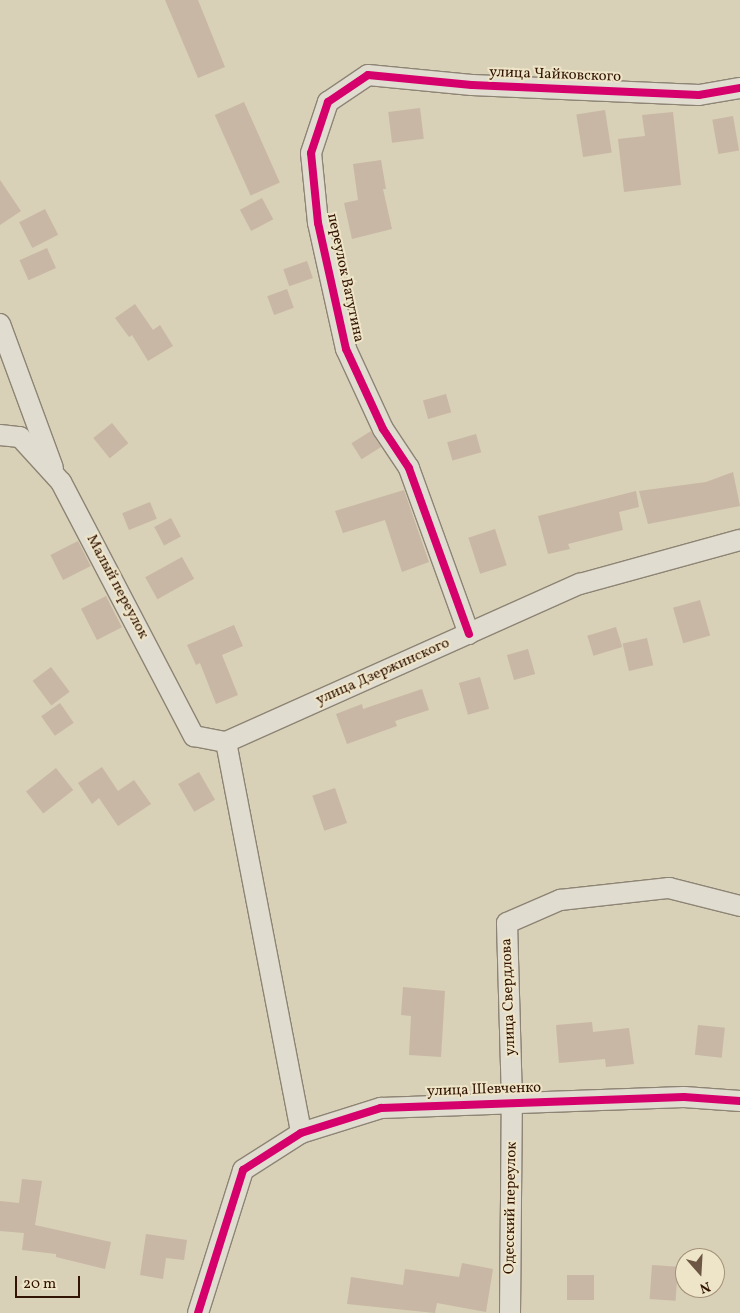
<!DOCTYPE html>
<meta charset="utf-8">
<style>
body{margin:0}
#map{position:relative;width:740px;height:1313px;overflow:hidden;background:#d8d0b7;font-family:Vollkorn,serif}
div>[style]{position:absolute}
.building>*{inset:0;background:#c8b7a4;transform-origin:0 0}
.roads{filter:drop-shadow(1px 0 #8d8474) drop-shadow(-1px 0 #8d8474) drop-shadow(0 1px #8d8474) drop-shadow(0 -1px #8d8474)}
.street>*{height:20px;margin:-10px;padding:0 10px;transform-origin:10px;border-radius:10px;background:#e0dcd0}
.cycleway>*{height:8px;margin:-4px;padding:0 4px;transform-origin:4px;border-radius:4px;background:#d6006c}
span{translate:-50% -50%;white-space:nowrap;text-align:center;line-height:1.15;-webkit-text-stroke:4px #eee5c8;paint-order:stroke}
.street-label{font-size:15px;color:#331404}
.north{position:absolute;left:675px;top:1248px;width:50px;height:50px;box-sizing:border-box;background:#eee5c8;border:1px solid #a3917a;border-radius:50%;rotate:161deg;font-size:14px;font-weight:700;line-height:20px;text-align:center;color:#331404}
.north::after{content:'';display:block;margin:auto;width:18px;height:22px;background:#6d5643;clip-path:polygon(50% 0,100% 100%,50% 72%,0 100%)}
.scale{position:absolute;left:15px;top:1276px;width:65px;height:22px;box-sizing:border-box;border:2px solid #331404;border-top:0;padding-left:6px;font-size:15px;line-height:18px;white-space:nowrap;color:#331404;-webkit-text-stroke:4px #eee5c8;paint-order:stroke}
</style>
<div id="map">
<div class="building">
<i style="clip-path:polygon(165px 0,198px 0,225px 67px,198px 78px)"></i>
<i style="left:244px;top:102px;width:88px;height:32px;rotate:66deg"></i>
<i style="left:420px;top:108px;width:31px;height:32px;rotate:83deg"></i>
<i style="left:605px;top:110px;width:43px;height:29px;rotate:81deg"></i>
<i style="clip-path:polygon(673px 112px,681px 185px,624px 192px,618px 139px,645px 136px,642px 115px)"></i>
<i style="left:733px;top:116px;width:35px;height:21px;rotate:80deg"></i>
<i style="clip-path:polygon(381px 160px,386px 189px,383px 189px,392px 229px,352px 239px,344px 203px,358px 200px,353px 164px)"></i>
<i style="clip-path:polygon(0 180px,21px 211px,0 225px)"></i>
<i style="left:262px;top:198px;width:24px;height:25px;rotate:62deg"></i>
<i style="left:45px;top:209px;width:29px;height:29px;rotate:63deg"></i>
<i style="left:47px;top:248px;width:22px;height:30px;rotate:66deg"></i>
<i style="left:307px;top:261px;width:18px;height:25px;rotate:71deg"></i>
<i style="left:287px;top:289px;width:20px;height:21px;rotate:70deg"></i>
<i style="clip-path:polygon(135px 304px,153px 330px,160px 325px,173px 346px,148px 361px,132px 335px,129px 337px,115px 318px)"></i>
<i style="left:446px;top:394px;width:19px;height:24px;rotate:74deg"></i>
<i style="left:112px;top:423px;width:26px;height:24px;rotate:51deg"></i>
<i style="left:371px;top:431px;width:19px;height:23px;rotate:58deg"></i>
<i style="left:476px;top:434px;width:19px;height:30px;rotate:74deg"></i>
<i style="clip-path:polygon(733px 472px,740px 506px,648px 524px,639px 491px,706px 482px)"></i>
<i style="clip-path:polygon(404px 490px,429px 562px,402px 572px,385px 520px,343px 533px,335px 511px)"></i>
<i style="clip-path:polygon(636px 491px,639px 507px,619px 512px,623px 530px,568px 544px,570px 549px,548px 554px,538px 516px)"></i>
<i style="left:150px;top:502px;width:18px;height:30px;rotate:68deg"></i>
<i style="left:171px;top:518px;width:21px;height:19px;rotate:62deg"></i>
<i style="left:495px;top:529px;width:38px;height:28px;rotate:72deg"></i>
<i style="left:78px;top:541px;width:28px;height:31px;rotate:63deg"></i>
<i style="left:182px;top:557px;width:25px;height:42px;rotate:61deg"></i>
<i style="left:106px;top:596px;width:35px;height:28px;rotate:63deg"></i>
<i style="left:700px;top:600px;width:37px;height:28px;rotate:74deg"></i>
<i style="clip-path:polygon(234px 625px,243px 646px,222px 655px,238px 695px,216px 704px,200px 663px,196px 665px,187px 645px)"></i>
<i style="left:616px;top:627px;width:21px;height:30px;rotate:73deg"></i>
<i style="left:647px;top:638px;width:28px;height:25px;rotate:77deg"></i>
<i style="left:528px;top:649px;width:26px;height:22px;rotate:74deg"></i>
<i style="left:51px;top:667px;width:31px;height:23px;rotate:53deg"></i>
<i style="left:480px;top:677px;width:33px;height:22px;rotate:74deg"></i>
<i style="clip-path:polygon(422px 689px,429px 710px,395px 721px,397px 726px,347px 744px,336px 714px,362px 704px,363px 709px)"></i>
<i style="left:60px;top:703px;width:24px;height:23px;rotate:55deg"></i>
<i style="clip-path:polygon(102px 767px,118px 791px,134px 780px,151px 804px,118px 826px,99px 798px,92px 804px,78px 783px)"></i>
<i style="left:56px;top:768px;width:28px;height:38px;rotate:52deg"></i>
<i style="left:199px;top:772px;width:32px;height:24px;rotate:60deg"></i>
<i style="left:335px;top:788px;width:37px;height:24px;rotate:71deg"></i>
<i style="clip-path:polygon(403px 987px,445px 991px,441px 1057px,409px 1055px,411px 1016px,401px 1015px)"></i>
<i style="clip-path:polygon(592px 1022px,593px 1032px,629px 1028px,634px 1064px,606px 1067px,605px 1059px,559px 1063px,556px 1025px)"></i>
<i style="left:698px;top:1025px;width:27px;height:30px;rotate:6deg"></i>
<i style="clip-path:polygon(22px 1179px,42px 1181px,35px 1225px,111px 1242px,105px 1269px,56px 1257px,56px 1254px,22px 1250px,24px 1233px,0 1231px,0 1201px,19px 1203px)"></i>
<i style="clip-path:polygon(146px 1234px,187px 1240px,184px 1260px,166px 1258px,163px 1279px,140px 1275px)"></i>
<i style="clip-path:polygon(462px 1263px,493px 1269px,486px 1312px,437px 1303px,435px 1313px,347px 1304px,351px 1277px,403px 1285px,405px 1269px,459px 1277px)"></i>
<i style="left:652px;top:1265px;width:26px;height:34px;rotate:4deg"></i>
<i style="left:594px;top:1275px;width:25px;height:27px;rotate:90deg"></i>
</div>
<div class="roads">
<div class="street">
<i style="left:0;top:324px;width:153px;rotate:69.8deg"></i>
<i style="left:0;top:435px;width:20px;rotate:6deg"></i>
<i style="left:20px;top:437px;width:61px;rotate:47.7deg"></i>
<i style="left:61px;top:482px;width:287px;rotate:62.4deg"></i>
<i style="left:194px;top:736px;width:33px;rotate:11deg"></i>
<i style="left:469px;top:634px;width:177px;rotate:-109.9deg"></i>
<i style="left:409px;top:468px;width:47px;rotate:-123.7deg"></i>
<i style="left:383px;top:429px;width:88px;rotate:-114.8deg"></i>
<i style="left:346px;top:349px;width:129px;rotate:-102.5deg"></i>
<i style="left:318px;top:223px;width:70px;rotate:-95.7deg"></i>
<i style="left:311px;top:153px;width:54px;rotate:-71.6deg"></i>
<i style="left:328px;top:102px;width:48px;rotate:-34deg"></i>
<i style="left:368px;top:75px;width:104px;rotate:5.5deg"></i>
<i style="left:472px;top:85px;width:227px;rotate:2.5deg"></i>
<i style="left:699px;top:95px;width:42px;rotate:-9.7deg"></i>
<i style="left:226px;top:742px;width:388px;rotate:-24.1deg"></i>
<i style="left:580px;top:584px;width:166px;rotate:-15.4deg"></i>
<i style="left:226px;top:742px;width:398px;rotate:79.1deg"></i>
<i style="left:198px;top:1313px;width:150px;rotate:-72.5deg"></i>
<i style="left:243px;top:1170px;width:69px;rotate:-32.5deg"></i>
<i style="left:301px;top:1133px;width:84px;rotate:-17.4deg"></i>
<i style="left:381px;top:1108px;width:303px;rotate:-2.1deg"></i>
<i style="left:684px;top:1097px;width:56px;rotate:4.1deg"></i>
<i style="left:510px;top:1313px;width:211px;rotate:-89.5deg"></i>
<i style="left:512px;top:1102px;width:179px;rotate:-91.6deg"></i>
<i style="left:507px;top:923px;width:58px;rotate:-23.5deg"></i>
<i style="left:560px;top:900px;width:110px;rotate:-6.3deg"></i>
<i style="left:669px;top:888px;width:73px;rotate:14.2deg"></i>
</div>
</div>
<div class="cycleway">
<i style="left:469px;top:634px;width:177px;rotate:-109.9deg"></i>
<i style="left:409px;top:468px;width:47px;rotate:-123.7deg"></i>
<i style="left:383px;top:429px;width:88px;rotate:-114.8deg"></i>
<i style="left:346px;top:349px;width:129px;rotate:-102.5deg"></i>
<i style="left:318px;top:223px;width:70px;rotate:-95.7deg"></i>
<i style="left:311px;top:153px;width:54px;rotate:-71.6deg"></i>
<i style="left:328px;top:102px;width:48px;rotate:-34deg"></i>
<i style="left:368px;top:75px;width:104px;rotate:5.5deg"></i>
<i style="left:472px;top:85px;width:227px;rotate:2.5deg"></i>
<i style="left:699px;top:95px;width:42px;rotate:-9.7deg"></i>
<i style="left:198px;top:1313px;width:150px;rotate:-72.5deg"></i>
<i style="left:243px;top:1170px;width:69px;rotate:-32.5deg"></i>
<i style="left:301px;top:1133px;width:84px;rotate:-17.4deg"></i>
<i style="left:381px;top:1108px;width:303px;rotate:-2.1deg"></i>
<i style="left:684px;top:1097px;width:56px;rotate:4.1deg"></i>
</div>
<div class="street-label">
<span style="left:555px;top:75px;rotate:2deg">улица Чайковского</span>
<span style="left:345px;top:278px;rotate:78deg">переулок Ватутина</span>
<span style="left:117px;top:587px;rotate:62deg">Малый переулок</span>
<span style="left:383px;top:672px;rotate:-24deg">улица Дзержинского</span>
<span style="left:509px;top:997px;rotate:-92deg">улица Свердлова</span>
<span style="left:484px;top:1090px;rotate:-2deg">улица Шевченко</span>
<span style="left:511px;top:1208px;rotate:-89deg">Одесский переулок</span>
</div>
<div class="north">N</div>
<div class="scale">20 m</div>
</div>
